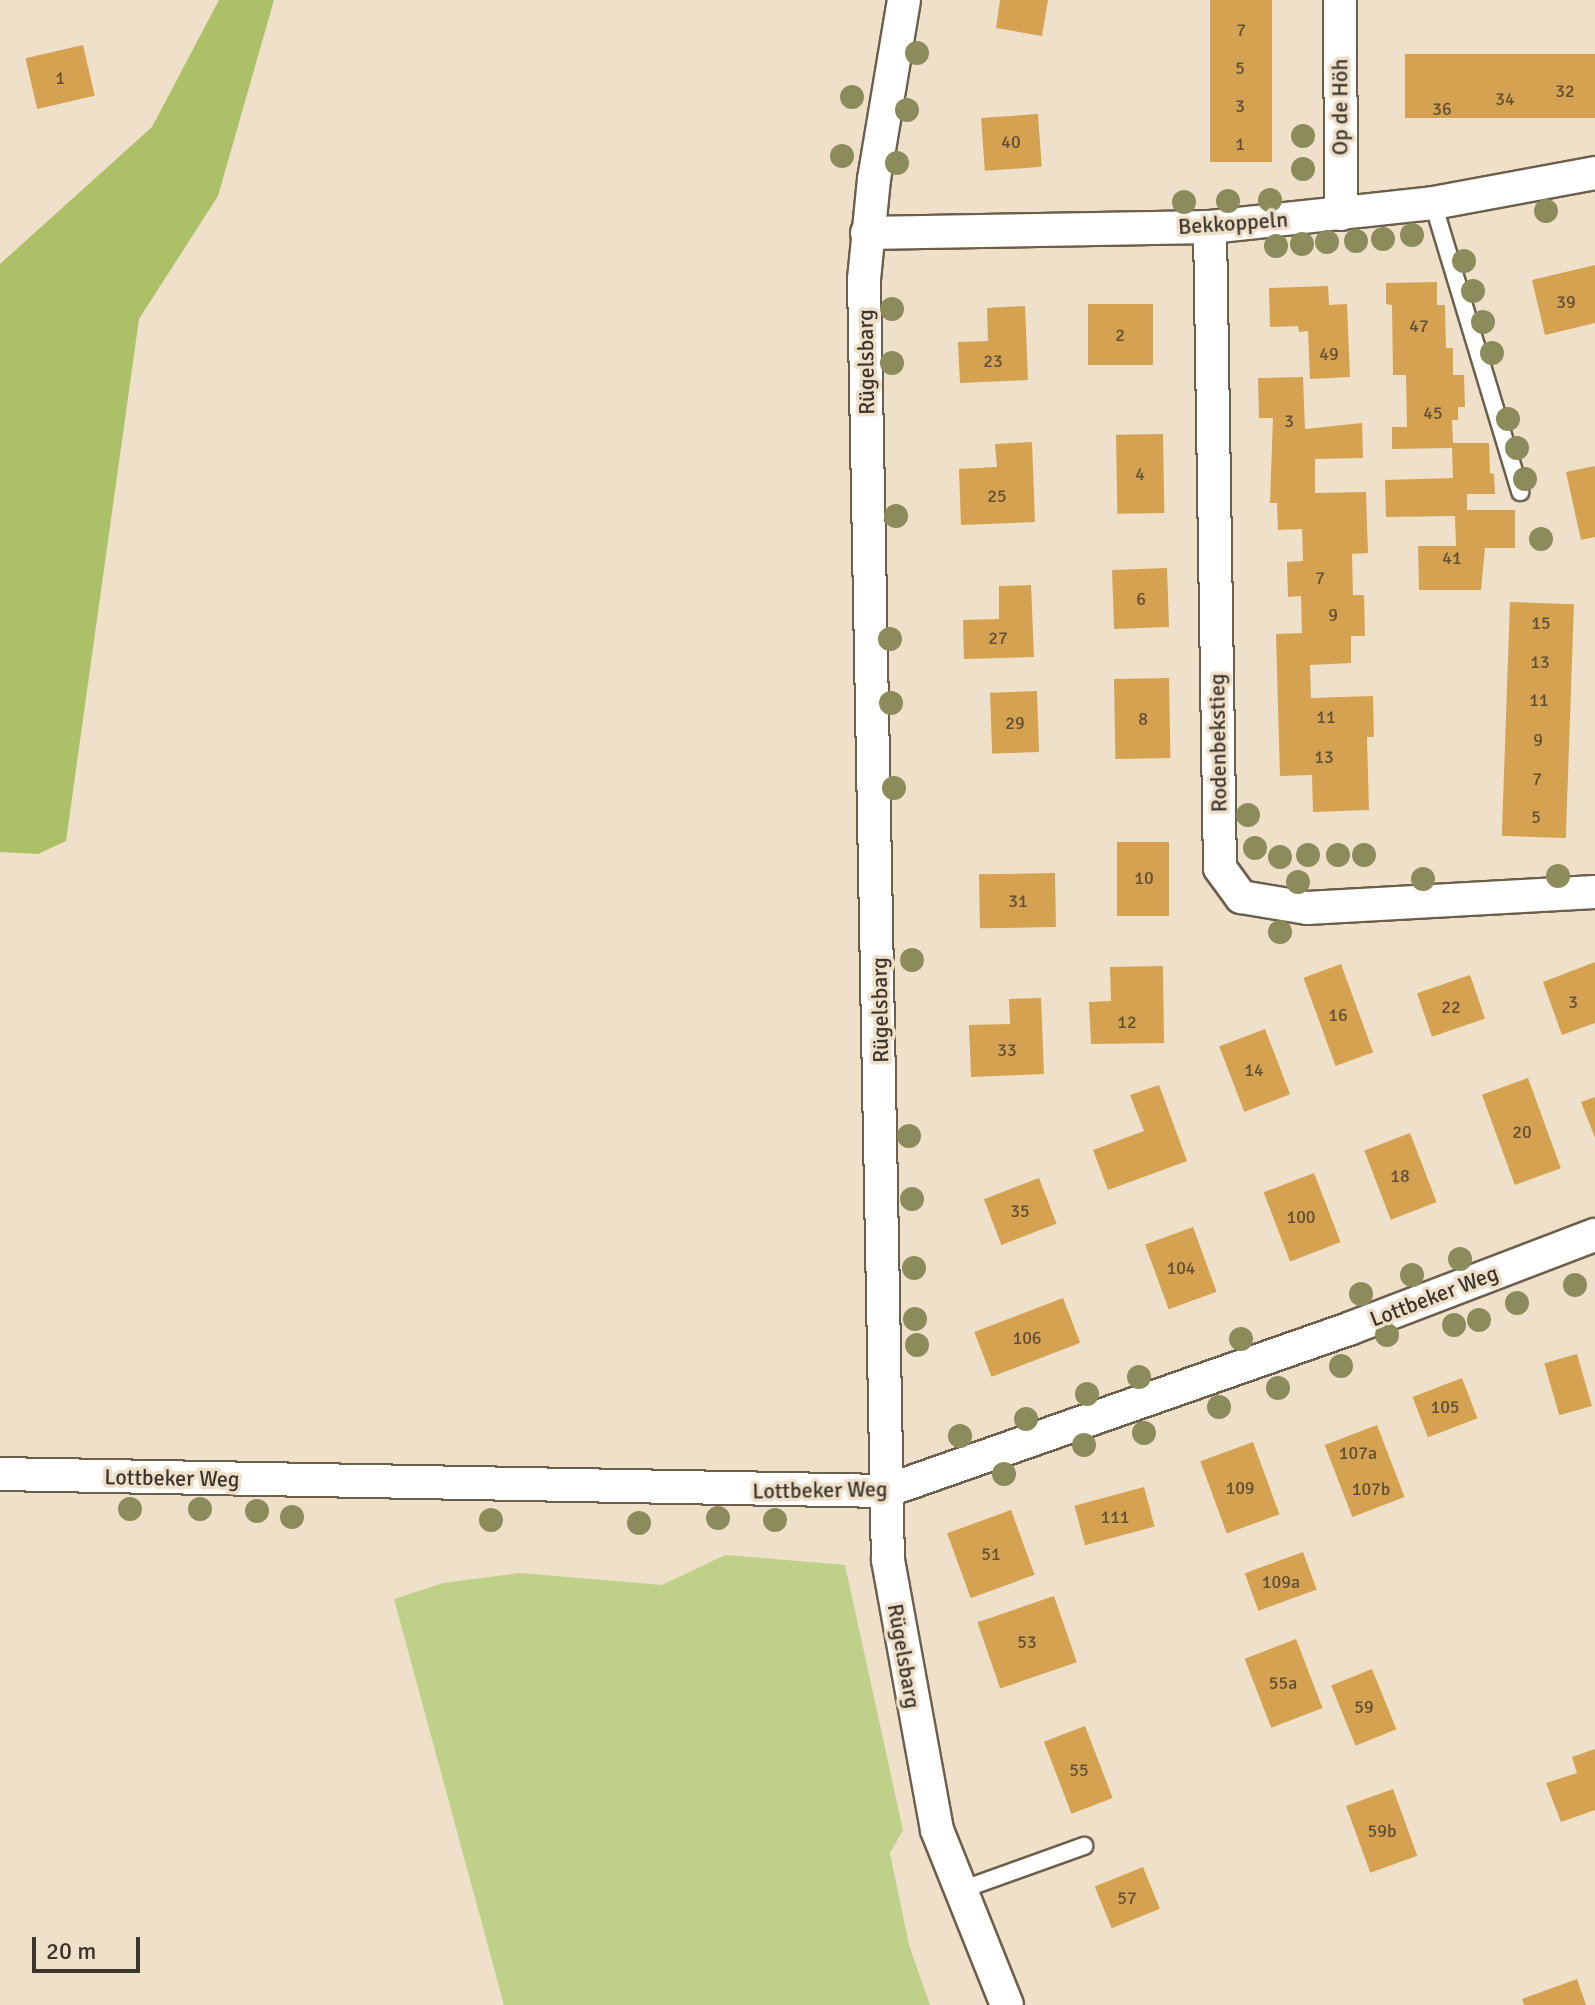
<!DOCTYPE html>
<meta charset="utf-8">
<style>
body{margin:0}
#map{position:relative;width:1595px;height:2005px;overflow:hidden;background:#efe0ca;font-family:Signika,sans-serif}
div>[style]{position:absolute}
.green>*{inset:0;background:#bfd088}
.forest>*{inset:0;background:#acc068}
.building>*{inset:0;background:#d4a250;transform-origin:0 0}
.roads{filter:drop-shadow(2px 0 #6c5f4c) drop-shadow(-2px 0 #6c5f4c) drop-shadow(0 2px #6c5f4c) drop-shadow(0 -2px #6c5f4c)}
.lane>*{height:16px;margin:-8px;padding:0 8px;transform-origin:8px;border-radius:8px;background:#fff}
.street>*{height:32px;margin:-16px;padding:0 16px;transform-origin:16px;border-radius:16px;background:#fff}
.trees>*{width:24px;height:24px;margin:-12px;border-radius:50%;background:#8c8b5b}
span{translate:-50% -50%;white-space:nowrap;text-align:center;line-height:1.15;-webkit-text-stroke:7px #efe0ca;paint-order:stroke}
.number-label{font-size:18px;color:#615036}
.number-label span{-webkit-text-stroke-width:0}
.street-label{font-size:22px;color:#3b352d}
.scale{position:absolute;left:32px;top:1937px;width:108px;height:36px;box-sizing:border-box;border:4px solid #3b352d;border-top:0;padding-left:10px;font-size:24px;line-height:28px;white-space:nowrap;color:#3b352d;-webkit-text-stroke:6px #efe0ca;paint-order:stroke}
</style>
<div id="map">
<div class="green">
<i style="clip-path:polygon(725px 1555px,845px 1565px,903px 1830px,890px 1853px,909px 1945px,930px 2005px,504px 2005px,394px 1599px,443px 1583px,520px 1573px,662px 1585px)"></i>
</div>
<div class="forest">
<i style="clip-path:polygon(219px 0,274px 0,218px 196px,139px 319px,66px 841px,38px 854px,0 852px,0 264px,152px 127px)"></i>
</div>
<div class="building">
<i style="clip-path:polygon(1000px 0,1048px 0,1042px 36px,996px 28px)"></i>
<i style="left:1210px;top:0;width:62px;height:162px"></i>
<i style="left:83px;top:45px;width:52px;height:59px;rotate:77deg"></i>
<i style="left:1595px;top:54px;width:64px;height:190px;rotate:90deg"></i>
<i style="left:1038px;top:114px;width:53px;height:57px;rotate:86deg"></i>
<i style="clip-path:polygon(1595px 265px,1595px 323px,1545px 335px,1532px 280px)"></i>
<i style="clip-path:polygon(1437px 282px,1437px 305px,1445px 305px,1446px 348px,1453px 348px,1453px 375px,1464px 375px,1465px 407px,1458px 407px,1458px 420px,1452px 420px,1453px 443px,1489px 443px,1490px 473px,1494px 474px,1495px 494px,1467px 494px,1467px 510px,1515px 510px,1515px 548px,1485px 548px,1481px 590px,1419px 590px,1418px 546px,1456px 546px,1455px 516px,1386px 517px,1385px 480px,1453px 478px,1452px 448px,1392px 449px,1392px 427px,1407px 427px,1406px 375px,1393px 375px,1392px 305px,1386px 304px,1386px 283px)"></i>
<i style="clip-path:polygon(1328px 286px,1329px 305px,1347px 304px,1350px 377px,1310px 379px,1308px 331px,1299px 332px,1298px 326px,1270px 327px,1269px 288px)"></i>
<i style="left:1153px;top:304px;width:61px;height:65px;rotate:90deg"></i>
<i style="clip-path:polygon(1025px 306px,1028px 380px,960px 383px,958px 342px,988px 341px,987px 308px)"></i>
<i style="clip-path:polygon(1303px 377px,1305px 429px,1362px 423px,1363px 458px,1315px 459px,1315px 493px,1366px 492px,1368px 553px,1352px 554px,1353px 595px,1364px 595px,1365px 636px,1351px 636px,1351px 663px,1310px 665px,1311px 698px,1373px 696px,1374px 737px,1367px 737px,1369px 810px,1313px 812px,1312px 775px,1280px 776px,1276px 634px,1302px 633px,1301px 596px,1288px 597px,1287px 562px,1303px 561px,1302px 529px,1278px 530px,1277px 503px,1270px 503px,1273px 418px,1259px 418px,1258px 378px)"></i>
<i style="left:1163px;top:434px;width:79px;height:47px;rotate:89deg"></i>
<i style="clip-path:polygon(1032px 442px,1035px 522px,961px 525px,959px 469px,997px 467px,995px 444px)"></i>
<i style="clip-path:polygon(1595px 466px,1595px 537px,1581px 540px,1566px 472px)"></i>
<i style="left:1167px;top:568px;width:59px;height:55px;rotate:88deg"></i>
<i style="clip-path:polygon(1031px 585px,1034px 657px,964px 659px,963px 620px,999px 619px,999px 586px)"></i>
<i style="left:1510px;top:602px;width:64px;height:234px;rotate:2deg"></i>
<i style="left:1169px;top:678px;width:80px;height:55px;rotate:89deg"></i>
<i style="left:1037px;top:691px;width:61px;height:47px;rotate:88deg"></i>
<i style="left:1117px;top:842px;width:52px;height:74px"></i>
<i style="left:1055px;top:873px;width:54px;height:76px;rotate:89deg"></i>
<i style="clip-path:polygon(1595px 962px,1595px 1023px,1562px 1035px,1543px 982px)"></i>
<i style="left:1341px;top:964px;width:94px;height:40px;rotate:70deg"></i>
<i style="clip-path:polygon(1163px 966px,1164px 1043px,1091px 1044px,1089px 1002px,1111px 1001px,1110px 967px)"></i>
<i style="left:1470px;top:975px;width:46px;height:56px;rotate:71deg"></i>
<i style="clip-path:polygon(1041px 998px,1044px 1074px,971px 1077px,969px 1025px,1010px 1024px,1009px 999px)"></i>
<i style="left:1265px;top:1029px;width:70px;height:49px;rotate:69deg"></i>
<i style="left:1528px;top:1078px;width:96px;height:49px;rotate:70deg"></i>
<i style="clip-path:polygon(1159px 1085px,1187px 1161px,1108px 1190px,1093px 1150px,1144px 1131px,1130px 1095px)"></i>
<i style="clip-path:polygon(1595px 1097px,1595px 1138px,1581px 1102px)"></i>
<i style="left:1410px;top:1133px;width:74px;height:49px;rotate:69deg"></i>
<i style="left:1314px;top:1173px;width:74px;height:54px;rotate:69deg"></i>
<i style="left:1039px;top:1178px;width:49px;height:59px;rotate:69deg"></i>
<i style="left:1193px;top:1227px;width:69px;height:51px;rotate:70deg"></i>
<i style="left:1063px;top:1298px;width:48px;height:95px;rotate:69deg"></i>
<i style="left:1577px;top:1354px;width:54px;height:34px;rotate:74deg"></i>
<i style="left:1462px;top:1378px;width:43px;height:53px;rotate:69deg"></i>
<i style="left:1377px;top:1425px;width:77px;height:56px;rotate:69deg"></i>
<i style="left:1253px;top:1442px;width:77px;height:56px;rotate:70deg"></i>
<i style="left:1144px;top:1487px;width:41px;height:72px;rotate:75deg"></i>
<i style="left:1011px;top:1510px;width:69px;height:68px;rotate:70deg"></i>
<i style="left:1303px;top:1552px;width:40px;height:62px;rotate:70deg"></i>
<i style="left:1054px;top:1596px;width:70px;height:81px;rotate:71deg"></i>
<i style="left:1296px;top:1639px;width:74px;height:55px;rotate:69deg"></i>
<i style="left:1372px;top:1669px;width:65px;height:44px;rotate:68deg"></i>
<i style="left:1085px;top:1726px;width:77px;height:44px;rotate:69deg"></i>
<i style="clip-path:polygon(1595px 1749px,1595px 1810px,1561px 1822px,1546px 1783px,1577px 1773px,1572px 1757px)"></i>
<i style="left:1393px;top:1789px;width:71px;height:50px;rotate:70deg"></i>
<i style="left:1143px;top:1867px;width:45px;height:52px;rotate:68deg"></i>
<i style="clip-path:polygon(1577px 1979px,1586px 2005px,1524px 2005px,1522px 1999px)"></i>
</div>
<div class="roads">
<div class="lane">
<i style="left:1433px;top:203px;width:302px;rotate:73.2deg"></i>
<i style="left:961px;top:1890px;width:131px;rotate:-19.7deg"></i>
</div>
<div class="street">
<i style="left:904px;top:0;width:181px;rotate:99.5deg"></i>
<i style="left:874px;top:179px;width:101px;rotate:95.7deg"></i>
<i style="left:864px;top:280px;width:1280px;rotate:88.93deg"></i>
<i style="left:888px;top:1560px;width:274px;rotate:79.7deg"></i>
<i style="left:937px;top:1830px;width:188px;rotate:68.2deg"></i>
<i style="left:1340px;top:0;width:214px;rotate:89.7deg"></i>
<i style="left:1210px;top:227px;width:641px;rotate:89.11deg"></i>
<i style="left:1220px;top:868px;width:36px;rotate:54deg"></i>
<i style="left:1241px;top:897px;width:67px;rotate:9.5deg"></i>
<i style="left:1307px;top:908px;width:288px;rotate:-3.2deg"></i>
<i style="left:867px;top:233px;width:343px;rotate:-1deg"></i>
<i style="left:1210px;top:227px;width:224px;rotate:-6.1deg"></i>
<i style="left:1433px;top:203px;width:165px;rotate:-10.5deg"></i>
<i style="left:0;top:1474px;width:886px;rotate:1.1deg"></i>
<i style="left:886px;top:1491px;width:493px;rotate:-19.3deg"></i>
<i style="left:1351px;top:1328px;width:261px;rotate:-20.9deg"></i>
</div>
</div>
<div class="trees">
<i style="left:917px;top:53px"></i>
<i style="left:852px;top:97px"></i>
<i style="left:907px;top:110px"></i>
<i style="left:1303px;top:136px"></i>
<i style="left:842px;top:156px"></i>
<i style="left:897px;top:163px"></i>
<i style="left:1303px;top:169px"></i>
<i style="left:1270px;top:200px"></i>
<i style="left:1228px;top:201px"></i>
<i style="left:1184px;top:202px"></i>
<i style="left:1546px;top:211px"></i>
<i style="left:1412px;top:235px"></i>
<i style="left:1383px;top:239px"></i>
<i style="left:1356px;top:241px"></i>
<i style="left:1327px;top:242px"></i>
<i style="left:1302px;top:244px"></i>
<i style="left:1276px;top:246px"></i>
<i style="left:1464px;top:261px"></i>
<i style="left:1473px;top:291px"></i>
<i style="left:892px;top:309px"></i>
<i style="left:1483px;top:322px"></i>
<i style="left:1492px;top:353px"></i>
<i style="left:892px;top:363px"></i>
<i style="left:1508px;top:419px"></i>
<i style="left:1517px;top:448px"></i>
<i style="left:1525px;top:479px"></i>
<i style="left:896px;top:516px"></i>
<i style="left:1541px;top:539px"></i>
<i style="left:890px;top:639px"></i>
<i style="left:891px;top:703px"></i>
<i style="left:894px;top:788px"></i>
<i style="left:1248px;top:815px"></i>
<i style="left:1255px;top:848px"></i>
<i style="left:1308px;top:855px"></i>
<i style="left:1338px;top:855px"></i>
<i style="left:1364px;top:855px"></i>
<i style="left:1280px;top:857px"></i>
<i style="left:1558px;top:876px"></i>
<i style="left:1423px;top:879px"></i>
<i style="left:1298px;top:882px"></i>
<i style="left:1280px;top:932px"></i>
<i style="left:912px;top:960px"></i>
<i style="left:909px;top:1136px"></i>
<i style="left:912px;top:1199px"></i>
<i style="left:1460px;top:1259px"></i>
<i style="left:914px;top:1268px"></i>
<i style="left:1412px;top:1275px"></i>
<i style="left:1575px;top:1285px"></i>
<i style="left:1361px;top:1294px"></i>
<i style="left:1517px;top:1303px"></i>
<i style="left:915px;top:1319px"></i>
<i style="left:1479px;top:1320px"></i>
<i style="left:1454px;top:1325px"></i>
<i style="left:1387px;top:1335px"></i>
<i style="left:1241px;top:1339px"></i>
<i style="left:917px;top:1345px"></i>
<i style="left:1341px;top:1366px"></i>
<i style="left:1139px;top:1377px"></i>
<i style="left:1278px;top:1388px"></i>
<i style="left:1087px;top:1394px"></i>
<i style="left:1219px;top:1407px"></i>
<i style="left:1026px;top:1419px"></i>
<i style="left:1144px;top:1433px"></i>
<i style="left:960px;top:1436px"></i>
<i style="left:1084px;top:1445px"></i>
<i style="left:1004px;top:1474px"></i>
<i style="left:130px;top:1509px"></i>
<i style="left:200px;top:1509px"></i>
<i style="left:257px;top:1511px"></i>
<i style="left:292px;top:1517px"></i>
<i style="left:718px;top:1518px"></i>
<i style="left:491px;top:1520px"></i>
<i style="left:775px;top:1520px"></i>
<i style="left:639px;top:1523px"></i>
</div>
<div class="number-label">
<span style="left:1241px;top:30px">7</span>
<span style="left:1240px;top:68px">5</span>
<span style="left:60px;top:78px">1</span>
<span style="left:1565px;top:91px">32</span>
<span style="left:1505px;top:99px">34</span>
<span style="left:1240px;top:106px">3</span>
<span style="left:1442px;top:109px">36</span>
<span style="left:1011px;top:142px">40</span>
<span style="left:1240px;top:144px">1</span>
<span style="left:1566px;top:302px">39</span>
<span style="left:1419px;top:326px">47</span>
<span style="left:1120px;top:335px">2</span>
<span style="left:1329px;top:354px">49</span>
<span style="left:993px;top:361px">23</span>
<span style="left:1433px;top:413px">45</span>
<span style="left:1289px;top:421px">3</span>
<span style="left:1140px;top:474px">4</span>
<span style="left:997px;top:496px">25</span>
<span style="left:1452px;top:558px">41</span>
<span style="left:1320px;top:578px">7</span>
<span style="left:1141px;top:599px">6</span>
<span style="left:1333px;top:615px">9</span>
<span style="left:1541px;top:623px">15</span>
<span style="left:998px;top:638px">27</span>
<span style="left:1540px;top:662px">13</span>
<span style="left:1539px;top:700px">11</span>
<span style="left:1326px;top:717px">11</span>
<span style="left:1143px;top:719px">8</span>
<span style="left:1015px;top:723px">29</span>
<span style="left:1538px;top:740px">9</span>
<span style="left:1324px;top:757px">13</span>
<span style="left:1537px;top:779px">7</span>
<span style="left:1536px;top:817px">5</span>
<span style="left:1144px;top:878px">10</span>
<span style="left:1018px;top:901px">31</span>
<span style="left:1573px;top:1002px">3</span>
<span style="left:1451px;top:1007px">22</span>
<span style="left:1338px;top:1015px">16</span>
<span style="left:1127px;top:1022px">12</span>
<span style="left:1007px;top:1050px">33</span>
<span style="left:1254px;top:1070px">14</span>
<span style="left:1522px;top:1132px">20</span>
<span style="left:1400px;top:1176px">18</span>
<span style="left:1020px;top:1211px">35</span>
<span style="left:1301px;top:1217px">100</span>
<span style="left:1181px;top:1268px">104</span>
<span style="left:1027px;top:1338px">106</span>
<span style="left:1445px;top:1407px">105</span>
<span style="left:1358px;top:1453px">107a</span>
<span style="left:1240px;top:1488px">109</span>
<span style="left:1371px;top:1489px">107b</span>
<span style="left:1115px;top:1517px">111</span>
<span style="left:991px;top:1554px">51</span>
<span style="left:1281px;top:1582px">109a</span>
<span style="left:1027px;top:1642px">53</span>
<span style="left:1283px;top:1683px">55a</span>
<span style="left:1364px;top:1707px">59</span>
<span style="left:1079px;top:1770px">55</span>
<span style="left:1382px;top:1831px">59b</span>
<span style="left:1127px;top:1898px">57</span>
</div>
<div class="street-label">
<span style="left:1340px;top:107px;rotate:-90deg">Op de Höh</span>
<span style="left:1233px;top:223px;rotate:-4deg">Bekkoppeln</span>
<span style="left:866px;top:362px;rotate:-91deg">Rügelsbarg</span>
<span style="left:1218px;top:743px;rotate:-91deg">Rodenbekstieg</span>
<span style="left:880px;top:1010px;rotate:-91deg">Rügelsbarg</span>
<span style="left:1434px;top:1296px;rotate:-21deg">Lottbeker Weg</span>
<span style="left:172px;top:1478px;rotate:1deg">Lottbeker Weg</span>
<span style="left:820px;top:1490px;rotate:-1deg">Lottbeker Weg</span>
<span style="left:904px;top:1656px;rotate:80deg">Rügelsbarg</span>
</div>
<div class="scale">20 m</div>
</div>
